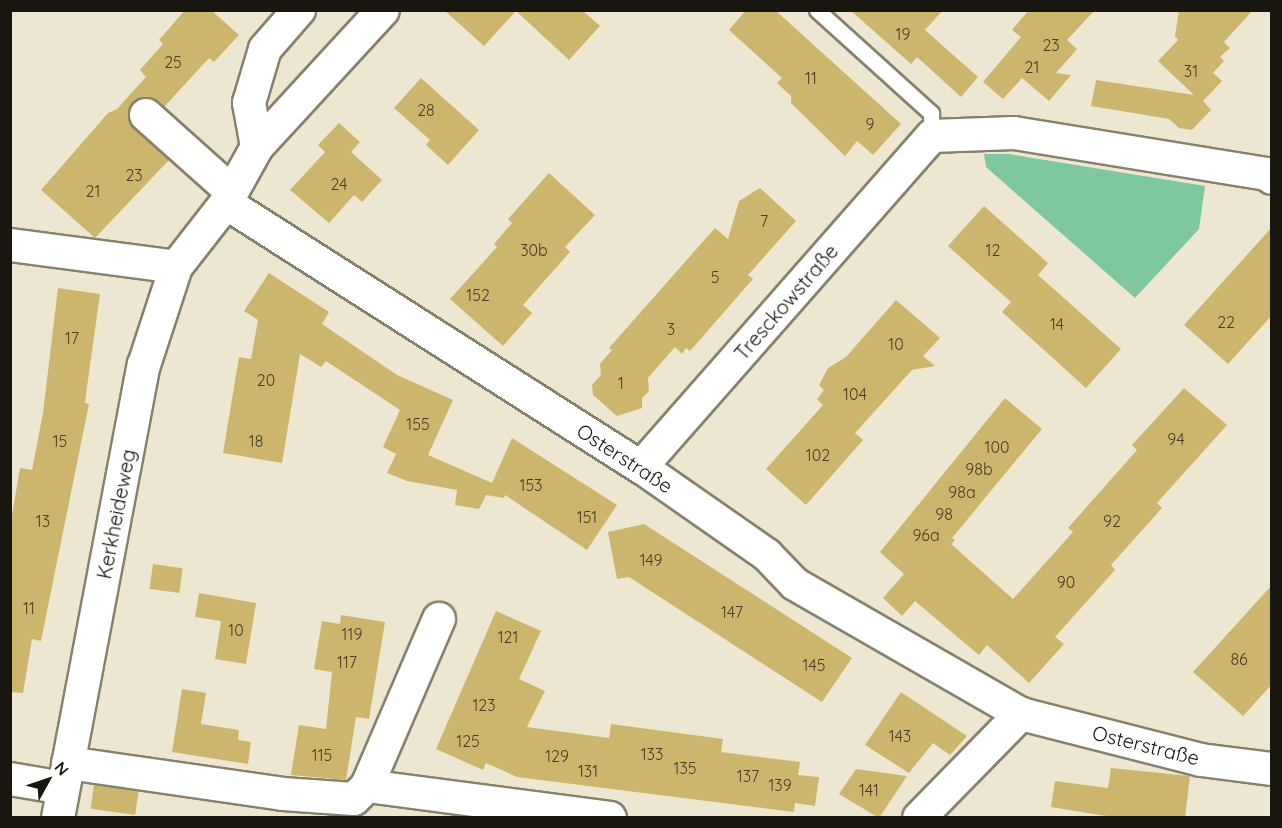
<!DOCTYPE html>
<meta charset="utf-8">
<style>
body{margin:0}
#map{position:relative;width:1282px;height:828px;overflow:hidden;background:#ede7d1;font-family:Quicksand,sans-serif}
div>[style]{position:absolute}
.green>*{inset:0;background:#7ec79f}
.building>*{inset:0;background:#ccb66d;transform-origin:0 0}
.roads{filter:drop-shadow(2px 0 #86816d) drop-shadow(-2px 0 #86816d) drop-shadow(0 2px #86816d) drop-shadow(0 -2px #86816d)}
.lane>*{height:15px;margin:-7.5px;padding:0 7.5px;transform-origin:7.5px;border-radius:7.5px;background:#fff}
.street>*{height:32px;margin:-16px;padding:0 16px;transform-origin:16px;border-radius:16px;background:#fff}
span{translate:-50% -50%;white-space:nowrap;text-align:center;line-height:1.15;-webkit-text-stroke:4.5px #fff;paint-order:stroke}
.number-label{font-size:16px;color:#453e26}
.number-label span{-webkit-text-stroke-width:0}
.street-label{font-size:20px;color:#18160e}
.frame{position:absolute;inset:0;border:12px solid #18160e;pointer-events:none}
.north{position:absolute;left:18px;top:750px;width:60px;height:60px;-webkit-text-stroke:4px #fff;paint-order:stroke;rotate:50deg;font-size:16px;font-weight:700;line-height:24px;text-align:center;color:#18160e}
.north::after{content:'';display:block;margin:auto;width:21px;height:27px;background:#18160e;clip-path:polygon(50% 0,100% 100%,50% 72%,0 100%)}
</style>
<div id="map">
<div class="green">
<i style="clip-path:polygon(984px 154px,1009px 154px,1205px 186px,1199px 229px,1135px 298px,986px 167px)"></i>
</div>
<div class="building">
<i style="clip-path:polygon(185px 10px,211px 10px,239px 35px,214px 62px,209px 58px,164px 107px,149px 97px,132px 103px,128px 112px,134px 128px,169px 160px,95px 238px,41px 190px,108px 113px,117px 109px,146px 77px,140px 70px,163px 44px,159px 40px)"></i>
<i style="clip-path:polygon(444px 10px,582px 10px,600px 26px,569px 60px,516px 11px,484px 46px)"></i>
<i style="clip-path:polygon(746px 10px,775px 10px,901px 124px,873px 155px,857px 141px,845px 156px,791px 103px,791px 96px,777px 83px,782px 78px,729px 30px)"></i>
<i style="clip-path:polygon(850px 10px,943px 10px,925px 30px,978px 77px,961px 97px,917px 57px,911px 64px)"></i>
<i style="clip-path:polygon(1029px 10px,1095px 10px,1067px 40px,1077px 49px,1056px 73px,1071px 75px,1049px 101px,1022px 78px,1003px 99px,983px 82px,1021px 37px,1012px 30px)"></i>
<i style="clip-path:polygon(1179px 10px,1253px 10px,1224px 42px,1230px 48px,1220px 57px,1224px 61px,1213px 73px,1222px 81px,1203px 101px,1211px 110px,1192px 130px,1179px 128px,1169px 119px,1091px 106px,1096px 80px,1194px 95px,1158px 61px,1178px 40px,1175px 36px)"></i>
<i style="clip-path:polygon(421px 78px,479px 130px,448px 165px,426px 145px,430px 140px,394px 108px)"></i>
<i style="clip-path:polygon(339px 123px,360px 142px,351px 152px,382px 180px,362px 202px,354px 195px,329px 223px,290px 190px,325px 152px,318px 145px)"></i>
<i style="clip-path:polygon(549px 173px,595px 215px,565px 247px,570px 252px,523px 305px,532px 313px,503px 346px,450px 299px,497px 247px,494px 244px,512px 223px,508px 219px)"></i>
<i style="clip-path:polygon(760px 188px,796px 221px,748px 275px,753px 279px,690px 351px,686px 348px,682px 354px,675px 347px,648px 378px,649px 391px,642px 398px,642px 408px,617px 416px,593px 395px,592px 385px,601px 375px,600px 364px,612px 350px,609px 348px,715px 228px,728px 239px,739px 201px)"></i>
<i style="clip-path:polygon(984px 206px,1048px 263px,1038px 275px,1121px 349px,1086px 388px,1002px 312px,1011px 302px,948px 246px)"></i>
<i style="clip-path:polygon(1272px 227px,1272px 315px,1228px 364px,1184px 325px)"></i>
<i style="clip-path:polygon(269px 273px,329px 312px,322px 324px,397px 375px,453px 400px,428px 455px,492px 483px,512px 438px,617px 505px,587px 550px,505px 495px,504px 498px,486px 495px,479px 509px,455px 505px,457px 490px,407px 481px,387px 473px,396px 454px,383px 447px,400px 410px,326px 361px,321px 367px,300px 354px,282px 463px,223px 453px,239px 357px,251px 359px,258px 320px,244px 311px)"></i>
<i style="clip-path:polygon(58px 288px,100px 294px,87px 387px,85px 403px,89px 404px,41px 641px,32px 639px,23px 693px,10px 692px,10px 526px,20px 468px,32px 470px,43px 413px)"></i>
<i style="clip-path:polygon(896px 300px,940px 338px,923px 356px,935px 366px,912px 370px,855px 433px,863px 440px,806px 505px,766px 469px,823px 405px,817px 399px,824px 390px,819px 385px,828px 368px,846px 357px)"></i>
<i style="clip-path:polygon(1184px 388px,1227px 425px,1157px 503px,1162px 508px,1111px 565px,1115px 570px,1055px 637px,1064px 644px,1029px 683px,987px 645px,979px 655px,915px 601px,902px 616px,883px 598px,904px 574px,880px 552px,1005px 398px,1042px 429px,952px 538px,955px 540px,951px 544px,1013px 599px,1073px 532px,1068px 528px,1137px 450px,1132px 445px)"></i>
<i style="clip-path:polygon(644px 524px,852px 658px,822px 702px,629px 577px,617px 579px,608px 532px)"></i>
<i style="left:153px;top:564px;width:30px;height:25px;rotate:8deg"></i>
<i style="clip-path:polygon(1272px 585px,1272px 684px,1243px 716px,1193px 672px)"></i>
<i style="clip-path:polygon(199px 593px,256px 603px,246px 664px,215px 659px,221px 621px,195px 617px)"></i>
<i style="clip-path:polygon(496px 611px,541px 631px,519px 679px,545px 691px,527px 727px,609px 738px,611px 724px,723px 739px,721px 752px,800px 762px,798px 775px,819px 777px,815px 806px,795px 803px,794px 812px,517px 777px,486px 763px,483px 770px,436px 749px)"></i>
<i style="clip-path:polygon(341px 615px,385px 622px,369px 719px,356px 717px,346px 780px,291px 775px,299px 725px,326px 729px,332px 672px,314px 669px,322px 621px,340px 624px)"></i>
<i style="clip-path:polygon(182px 689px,206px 693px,201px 724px,239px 730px,238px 740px,251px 742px,248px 764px,172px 752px)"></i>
<i style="clip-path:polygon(901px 692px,967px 736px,950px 755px,933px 743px,909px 773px,865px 745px)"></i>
<i style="clip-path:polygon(1111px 768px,1190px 776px,1185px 818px,1118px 818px,1051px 807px,1055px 781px,1108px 788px)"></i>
<i style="clip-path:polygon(856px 769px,907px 776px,879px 818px,839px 794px)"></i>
<i style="left:94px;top:785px;width:45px;height:24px;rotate:8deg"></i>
</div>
<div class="roads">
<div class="lane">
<i style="left:817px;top:10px;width:154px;rotate:42.1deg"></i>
<i style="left:931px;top:113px;width:23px;rotate:88deg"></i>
</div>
<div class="street">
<i style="left:146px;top:115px;width:115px;rotate:41.8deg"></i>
<i style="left:257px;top:147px;width:45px;rotate:-100.3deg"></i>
<i style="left:249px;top:103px;width:56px;rotate:-73.5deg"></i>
<i style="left:265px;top:49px;width:52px;rotate:-48.9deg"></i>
<i style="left:226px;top:203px;width:492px;rotate:32.5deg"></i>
<i style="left:641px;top:467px;width:154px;rotate:34.9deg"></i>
<i style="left:767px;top:555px;width:40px;rotate:46deg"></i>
<i style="left:795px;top:584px;width:261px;rotate:29.9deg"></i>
<i style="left:1021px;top:714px;width:186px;rotate:14.3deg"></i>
<i style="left:1201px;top:760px;width:72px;rotate:7.2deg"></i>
<i style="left:10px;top:245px;width:167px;rotate:7.5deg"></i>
<i style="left:641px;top:467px;width:441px;rotate:-48.7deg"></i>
<i style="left:932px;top:136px;width:82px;rotate:-2.1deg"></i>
<i style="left:1014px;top:133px;width:256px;rotate:9.2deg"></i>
<i style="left:1267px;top:174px;width:6px;rotate:39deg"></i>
<i style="left:68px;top:763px;width:217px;rotate:8.2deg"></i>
<i style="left:283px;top:794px;width:71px;rotate:4deg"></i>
<i style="left:354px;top:799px;width:18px;rotate:-45deg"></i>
<i style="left:367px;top:786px;width:245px;rotate:7.5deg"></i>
<i style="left:10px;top:779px;width:54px;rotate:9.6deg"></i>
<i style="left:367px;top:786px;width:182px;rotate:-66.7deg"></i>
<i style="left:58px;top:818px;width:461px;rotate:-79.3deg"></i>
<i style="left:144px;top:365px;width:103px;rotate:-71.9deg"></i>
<i style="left:176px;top:267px;width:81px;rotate:-52deg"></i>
<i style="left:226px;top:203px;width:64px;rotate:-61deg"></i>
<i style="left:257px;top:147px;width:186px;rotate:-47.4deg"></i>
<i style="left:919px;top:818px;width:146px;rotate:-45.6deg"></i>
</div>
</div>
<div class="number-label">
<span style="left:903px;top:34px">19</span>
<span style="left:1051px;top:45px">23</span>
<span style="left:173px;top:62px">25</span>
<span style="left:1032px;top:67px">21</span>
<span style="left:1191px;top:71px">31</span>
<span style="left:811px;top:78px">11</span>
<span style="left:426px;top:110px">28</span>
<span style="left:870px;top:124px">9</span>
<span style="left:134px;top:175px">23</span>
<span style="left:339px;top:184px">24</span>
<span style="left:93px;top:191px">21</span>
<span style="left:764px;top:221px">7</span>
<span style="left:534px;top:250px">30b</span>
<span style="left:993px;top:250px">12</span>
<span style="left:715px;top:277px">5</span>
<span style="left:478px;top:295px">152</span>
<span style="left:1226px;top:322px">22</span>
<span style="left:1057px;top:324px">14</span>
<span style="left:671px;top:329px">3</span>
<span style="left:72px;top:338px">17</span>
<span style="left:896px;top:344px">10</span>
<span style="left:266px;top:380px">20</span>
<span style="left:621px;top:383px">1</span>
<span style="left:855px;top:394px">104</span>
<span style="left:418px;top:424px">155</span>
<span style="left:1176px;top:439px">94</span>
<span style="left:60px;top:441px">15</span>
<span style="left:256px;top:441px">18</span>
<span style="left:997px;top:447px">100</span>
<span style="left:818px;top:455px">102</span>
<span style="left:979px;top:469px">98b</span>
<span style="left:531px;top:485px">153</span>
<span style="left:962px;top:492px">98a</span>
<span style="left:944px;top:514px">98</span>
<span style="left:587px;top:517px">151</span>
<span style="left:43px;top:521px">13</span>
<span style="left:1112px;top:521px">92</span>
<span style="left:926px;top:535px">96a</span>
<span style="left:651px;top:560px">149</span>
<span style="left:1066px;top:582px">90</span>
<span style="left:29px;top:608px">11</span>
<span style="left:732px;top:612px">147</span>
<span style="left:236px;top:630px">10</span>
<span style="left:352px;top:634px">119</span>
<span style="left:508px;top:637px">121</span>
<span style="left:1239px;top:659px">86</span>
<span style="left:347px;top:662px">117</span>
<span style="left:814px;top:665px">145</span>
<span style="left:484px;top:705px">123</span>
<span style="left:900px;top:736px">143</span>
<span style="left:468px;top:741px">125</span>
<span style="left:652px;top:754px">133</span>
<span style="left:322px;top:755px">115</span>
<span style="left:557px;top:756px">129</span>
<span style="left:685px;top:768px">135</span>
<span style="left:588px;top:771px">131</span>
<span style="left:748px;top:776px">137</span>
<span style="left:780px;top:785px">139</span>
<span style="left:869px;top:790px">141</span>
</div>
<div class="street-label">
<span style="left:786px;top:302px;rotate:-49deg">Tresckowstraße</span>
<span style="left:625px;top:458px;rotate:33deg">Osterstraße</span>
<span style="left:116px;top:514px;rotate:-79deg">Kerkheideweg</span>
<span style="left:1146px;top:745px;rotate:14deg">Osterstraße</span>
</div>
<div class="frame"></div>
<div class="north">N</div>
</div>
